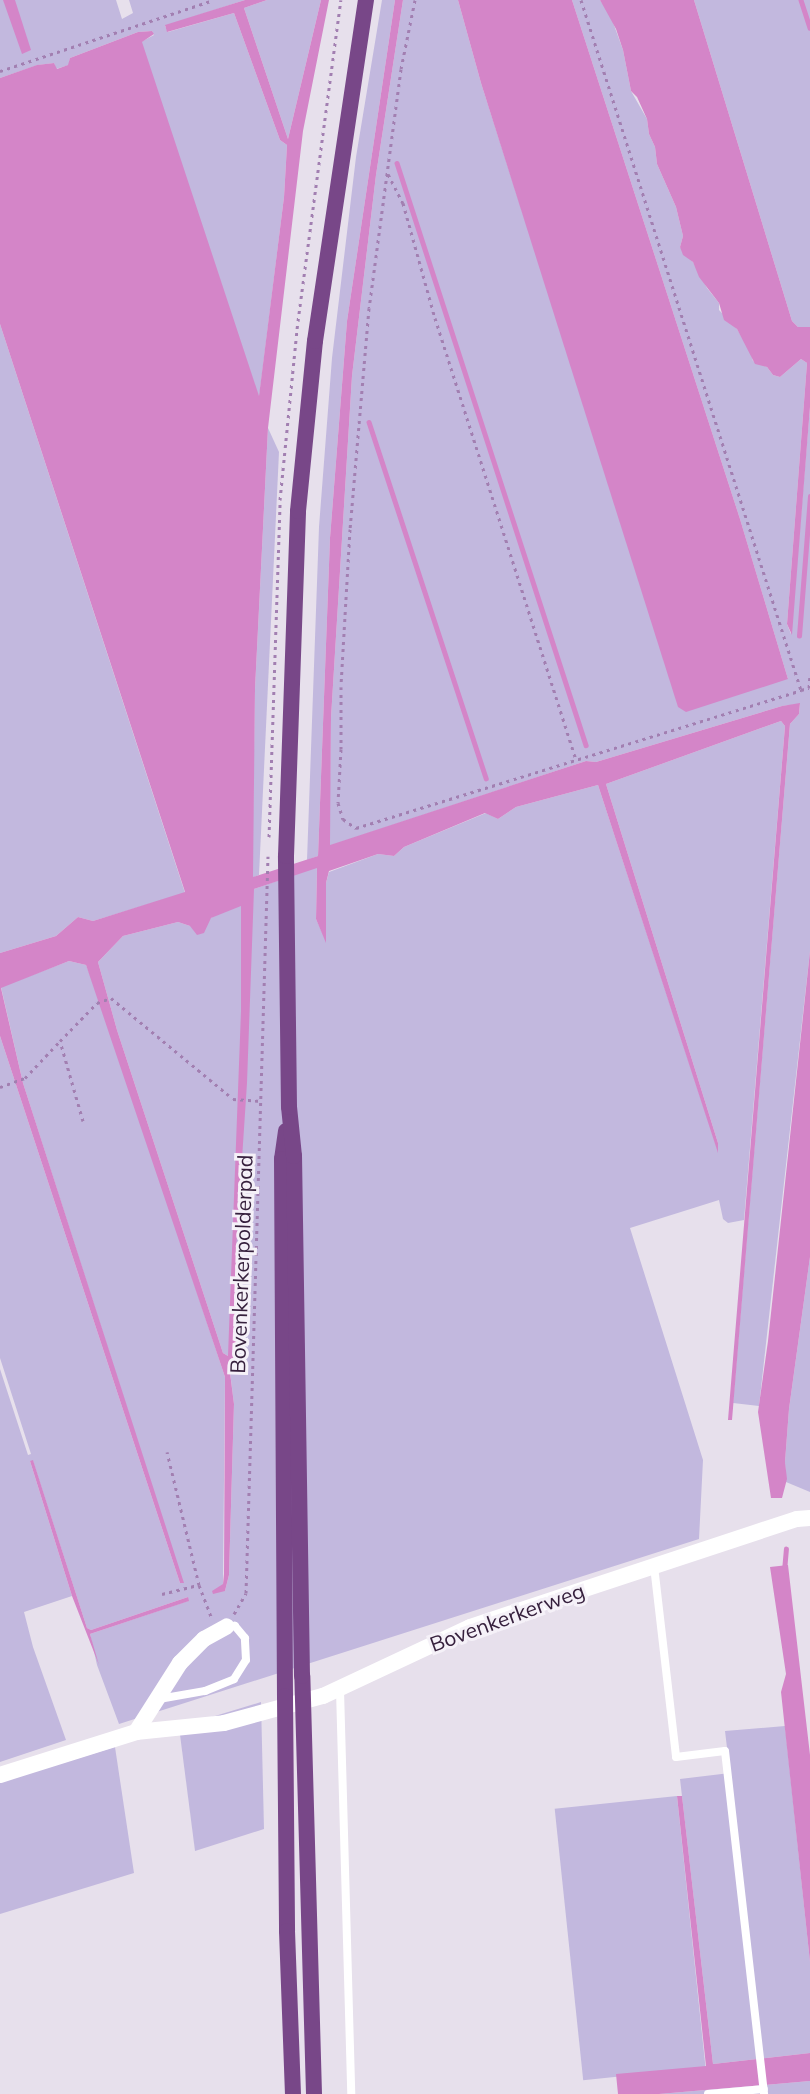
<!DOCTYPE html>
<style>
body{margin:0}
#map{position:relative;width:810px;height:2094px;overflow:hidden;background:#e7e0ec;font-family:Mulish,sans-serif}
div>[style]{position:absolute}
.green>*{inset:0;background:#c2b8de;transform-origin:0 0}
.water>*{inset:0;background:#d485c8}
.stream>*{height:4.5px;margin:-2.25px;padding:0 2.25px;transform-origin:2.25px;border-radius:2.25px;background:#d485c8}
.path>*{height:3px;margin-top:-1.5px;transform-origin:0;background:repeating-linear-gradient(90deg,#a27fb1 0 3px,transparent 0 7.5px)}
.service>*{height:8px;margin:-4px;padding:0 4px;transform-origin:4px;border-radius:4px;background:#fff}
.minor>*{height:16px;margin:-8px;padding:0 8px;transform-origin:8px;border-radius:8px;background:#fff}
.trunk>*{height:16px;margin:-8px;padding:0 8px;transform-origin:8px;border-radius:8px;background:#784788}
span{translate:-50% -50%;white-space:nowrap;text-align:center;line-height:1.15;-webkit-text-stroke:6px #f5f1f8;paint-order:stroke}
.street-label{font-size:21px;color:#36203d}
</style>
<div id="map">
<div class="green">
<i style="clip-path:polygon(0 0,116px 0,122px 19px,133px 13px,129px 0,245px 0,165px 26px,168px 32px,234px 13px,280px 140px,287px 145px,284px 197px,259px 398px,141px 42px,154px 35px,152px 31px,138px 32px,70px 58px,69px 65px,56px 69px,54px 63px,38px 65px,0 78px)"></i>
<i style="clip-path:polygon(267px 0,321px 0,288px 139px,244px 8px)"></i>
<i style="clip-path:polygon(382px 0,395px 0,347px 321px,330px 538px,318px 856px,307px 860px,319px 527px,332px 358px,356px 157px)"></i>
<i style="clip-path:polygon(403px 0,458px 0,481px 83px,618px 510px,788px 679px,740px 519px,572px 0,600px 0,610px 14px,623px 50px,631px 91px,647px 119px,649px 134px,655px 147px,657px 164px,676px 207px,683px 236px,680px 247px,693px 262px,707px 288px,719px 303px,719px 310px,737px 329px,750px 351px,753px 361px,767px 367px,773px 375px,780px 377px,801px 359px,807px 363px,787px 624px,791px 634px,810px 407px,810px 951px,759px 1406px,733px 1403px,790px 724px,799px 714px,800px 704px,782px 706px,596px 762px,586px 761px,329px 846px,331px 718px,352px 376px,376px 175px)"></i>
<i style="clip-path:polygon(694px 0,810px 0,810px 327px,798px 327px,792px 321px)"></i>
<i style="clip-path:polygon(0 324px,185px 893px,93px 921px,78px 917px,56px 936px,0 953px)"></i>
<i style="clip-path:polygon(268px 428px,279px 452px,259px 875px,252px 878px,255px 689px)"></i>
<i style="clip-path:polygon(781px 721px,785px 726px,744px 1220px,728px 1223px,723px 1219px,719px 1200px,630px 1228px,703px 1460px,699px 1539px,119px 1724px,97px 1665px,90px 1634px,188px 1601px,188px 1597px,91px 1630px,87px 1628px,33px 1461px,30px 1461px,72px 1596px,24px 1612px,33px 1647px,66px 1740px,0 1762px,0 1369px,28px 1455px,31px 1454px,0 1358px,0 1036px,180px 1583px,183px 1583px,23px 1083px,1px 987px,69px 961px,86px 965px,99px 997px,225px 1377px,223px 1584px,225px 1591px,229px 1575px,234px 1404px,228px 1356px,223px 1353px,117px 1030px,98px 962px,123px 936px,178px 922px,190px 926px,211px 918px,254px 889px,317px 867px,316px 919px,326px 941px,326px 883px,329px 872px,378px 854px,394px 856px,404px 847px,486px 813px,498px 819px,516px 807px,598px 785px,718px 1151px,718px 1143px,606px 784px)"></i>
<i style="clip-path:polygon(810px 1257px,810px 1492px,786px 1482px,785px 1462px,789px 1409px)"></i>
<i style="clip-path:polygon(261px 1702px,264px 1829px,195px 1851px,179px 1727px)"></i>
<i style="clip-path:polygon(785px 1726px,810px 1962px,810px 2053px,713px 2064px,680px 1779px,730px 1773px,725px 1731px)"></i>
<i style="clip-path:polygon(115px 1747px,134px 1873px,0 1914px,0 1782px)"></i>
<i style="left:677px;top:1796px;width:273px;height:123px;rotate:84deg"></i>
<i style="clip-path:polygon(810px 2081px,810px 2094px,659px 2094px)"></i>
</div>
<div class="water">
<i style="clip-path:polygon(3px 0,15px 0,31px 50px,22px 54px)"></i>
<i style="clip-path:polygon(evenodd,245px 0,267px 0,244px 8px,288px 139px,321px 0,329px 0,303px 131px,268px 428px,255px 689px,253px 877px,318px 856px,330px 538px,347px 321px,395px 0,403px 0,376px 175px,352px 376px,331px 718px,330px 845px,586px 761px,596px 762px,782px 706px,800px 703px,799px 714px,790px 724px,732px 1420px,728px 1420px,785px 726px,781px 721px,606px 784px,718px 1143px,718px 1153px,598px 785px,516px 807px,498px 819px,485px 813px,404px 847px,394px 856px,378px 854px,329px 871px,326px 883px,326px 943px,316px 919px,317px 868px,254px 889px,247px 1083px,236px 1250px,237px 1358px,229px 1365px,234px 1404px,229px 1575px,225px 1591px,213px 1594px,212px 1591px,223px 1584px,224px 1574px,225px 1377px,86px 965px,69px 961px,1px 988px,23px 1083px,184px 1583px,180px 1583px,0 1036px,0 953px,56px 936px,78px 917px,93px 921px,185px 892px,0 324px,0 78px,37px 65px,54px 63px,57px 69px,68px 65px,70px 58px,138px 32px,152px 31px,154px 34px,142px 42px,259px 396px,284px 197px,287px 145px,280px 140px,234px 13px,167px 32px,165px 25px,245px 0,241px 906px,241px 1011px,228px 1356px,223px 1353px,117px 1030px,98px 962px,123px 936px,178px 922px,190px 926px,197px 935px,204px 933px,211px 918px,241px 906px)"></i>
<i style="clip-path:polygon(458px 0,572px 0,740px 519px,788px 679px,686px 712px,678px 707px,481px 83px)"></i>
<i style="clip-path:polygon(600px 0,694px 0,792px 321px,798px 327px,810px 327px,810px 407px,792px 635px,787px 624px,807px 363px,801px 359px,780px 377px,773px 375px,767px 367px,755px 364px,737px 329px,724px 320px,719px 303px,699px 277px,693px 262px,683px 255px,680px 247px,683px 236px,676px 207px,657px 164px,655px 147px,649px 134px,647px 119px,637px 97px,631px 91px,623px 50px,616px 29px)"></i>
<i style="clip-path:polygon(810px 951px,810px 1257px,789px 1409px,785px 1462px,787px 1479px,782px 1498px,771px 1498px,758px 1412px,768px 1341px)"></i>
<i style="clip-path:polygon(33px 1460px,87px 1628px,91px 1630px,188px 1597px,189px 1601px,90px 1634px,99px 1665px,72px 1596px,30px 1461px)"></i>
<i style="clip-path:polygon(788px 1565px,810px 1755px,810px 1962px,781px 1692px,786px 1674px,770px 1567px)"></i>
<i style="clip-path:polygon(677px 1796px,682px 1796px,713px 2064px,810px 2053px,810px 2081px,659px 2094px,618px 2094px,616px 2074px,706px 2066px)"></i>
</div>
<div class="stream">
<i style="left:801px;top:0;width:29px;rotate:72deg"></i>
<i style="left:397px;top:163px;width:612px;rotate:72.01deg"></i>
<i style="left:369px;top:422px;width:375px;rotate:71.8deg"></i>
<i style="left:799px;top:636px;width:140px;rotate:-85.5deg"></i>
<i style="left:784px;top:1571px;width:22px;rotate:-85deg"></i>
</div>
<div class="path">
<i style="left:415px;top:0;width:70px;rotate:101.5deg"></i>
<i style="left:401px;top:69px;width:241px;rotate:97.6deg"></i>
<i style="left:369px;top:308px;width:222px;rotate:94.9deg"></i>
<i style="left:350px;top:529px;width:158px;rotate:93.3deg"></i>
<i style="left:341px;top:687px;width:62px;rotate:90deg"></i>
<i style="left:341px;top:749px;width:54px;rotate:93.2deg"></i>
<i style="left:338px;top:803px;width:17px;rotate:73deg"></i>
<i style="left:343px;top:819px;width:16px;rotate:35deg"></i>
<i style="left:356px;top:828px;width:466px;rotate:-17.2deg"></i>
<i style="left:801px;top:690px;width:8px;rotate:-14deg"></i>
<i style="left:809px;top:688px;width:15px;rotate:-86deg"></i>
<i style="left:581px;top:0;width:724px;rotate:72.32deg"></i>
<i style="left:0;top:71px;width:225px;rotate:-18.4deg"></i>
<i style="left:388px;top:174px;width:33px;rotate:63deg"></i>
<i style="left:403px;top:203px;width:119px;rotate:74.5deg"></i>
<i style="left:435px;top:318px;width:464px;rotate:72.3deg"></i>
<i style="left:269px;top:837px;width:337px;rotate:-88.1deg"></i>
<i style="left:280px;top:500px;width:180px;rotate:-84.3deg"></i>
<i style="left:298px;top:321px;width:324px;rotate:-82.4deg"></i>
<i style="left:0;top:1087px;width:27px;rotate:-20deg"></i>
<i style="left:25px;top:1078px;width:51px;rotate:-46.6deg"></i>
<i style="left:83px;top:1121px;width:83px;rotate:-106deg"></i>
<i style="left:60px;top:1041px;width:53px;rotate:-45.8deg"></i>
<i style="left:97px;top:1003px;width:15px;rotate:-20deg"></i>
<i style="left:111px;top:998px;width:158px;rotate:39.6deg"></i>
<i style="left:233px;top:1099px;width:28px;rotate:4deg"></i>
<i style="left:199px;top:1585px;width:34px;rotate:69deg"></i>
<i style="left:162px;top:1594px;width:38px;rotate:-14deg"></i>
<i style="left:199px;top:1585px;width:137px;rotate:-103.5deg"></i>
<i style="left:234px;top:1614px;width:24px;rotate:-60deg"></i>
<i style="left:246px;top:1593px;width:737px;rotate:-88.29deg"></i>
</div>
<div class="service">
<i style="left:654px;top:1566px;width:192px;rotate:83.4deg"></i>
<i style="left:676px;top:1757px;width:49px;rotate:-7deg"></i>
<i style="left:725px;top:1751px;width:345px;rotate:83.5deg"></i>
<i style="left:340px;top:1690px;width:404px;rotate:88.4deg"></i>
<i style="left:159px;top:1699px;width:47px;rotate:-9.9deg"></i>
<i style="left:205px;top:1691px;width:31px;rotate:-22deg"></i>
<i style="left:234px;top:1679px;width:22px;rotate:-58deg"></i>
<i style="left:246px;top:1660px;width:22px;rotate:-93deg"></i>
<i style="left:245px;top:1638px;width:16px;rotate:-130deg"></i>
<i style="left:235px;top:1626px;width:8px;rotate:180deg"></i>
<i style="left:708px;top:2094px;width:56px;rotate:-5.1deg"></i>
</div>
<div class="minor">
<i style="left:136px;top:1732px;width:82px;rotate:-57.5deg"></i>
<i style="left:180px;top:1663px;width:34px;rotate:-45deg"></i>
<i style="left:204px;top:1639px;width:26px;rotate:-29deg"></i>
<i style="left:0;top:1775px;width:143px;rotate:-17.5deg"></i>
<i style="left:136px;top:1732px;width:88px;rotate:-5.8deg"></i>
<i style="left:224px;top:1723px;width:103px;rotate:-15.3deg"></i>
<i style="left:323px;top:1696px;width:162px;rotate:-25.1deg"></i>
<i style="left:470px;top:1627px;width:344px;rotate:-18.3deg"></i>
<i style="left:797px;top:1519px;width:13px;rotate:-4deg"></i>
</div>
<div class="trunk">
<i style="left:286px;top:1131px;width:28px;rotate:98deg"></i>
<i style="left:282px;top:1159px;width:537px;rotate:89.68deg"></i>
<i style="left:285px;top:1696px;width:235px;rotate:89.5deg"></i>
<i style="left:287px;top:1931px;width:163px;rotate:87.9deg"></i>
<i style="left:314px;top:2094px;width:418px;rotate:-91.6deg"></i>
<i style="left:302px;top:1676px;width:520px;rotate:-90.88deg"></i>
<i style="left:294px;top:1156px;width:49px;rotate:-95.8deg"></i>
<i style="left:289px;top:1107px;width:251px;rotate:-90.7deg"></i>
<i style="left:286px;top:856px;width:345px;rotate:-88deg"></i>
<i style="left:298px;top:511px;width:171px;rotate:-84.3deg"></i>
<i style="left:315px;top:341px;width:345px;rotate:-81.5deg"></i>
</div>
<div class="street-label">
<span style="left:241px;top:1264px;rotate:-88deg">Bovenkerkerpolderpad</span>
<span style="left:507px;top:1617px;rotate:-20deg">Bovenkerkerweg</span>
</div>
</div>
